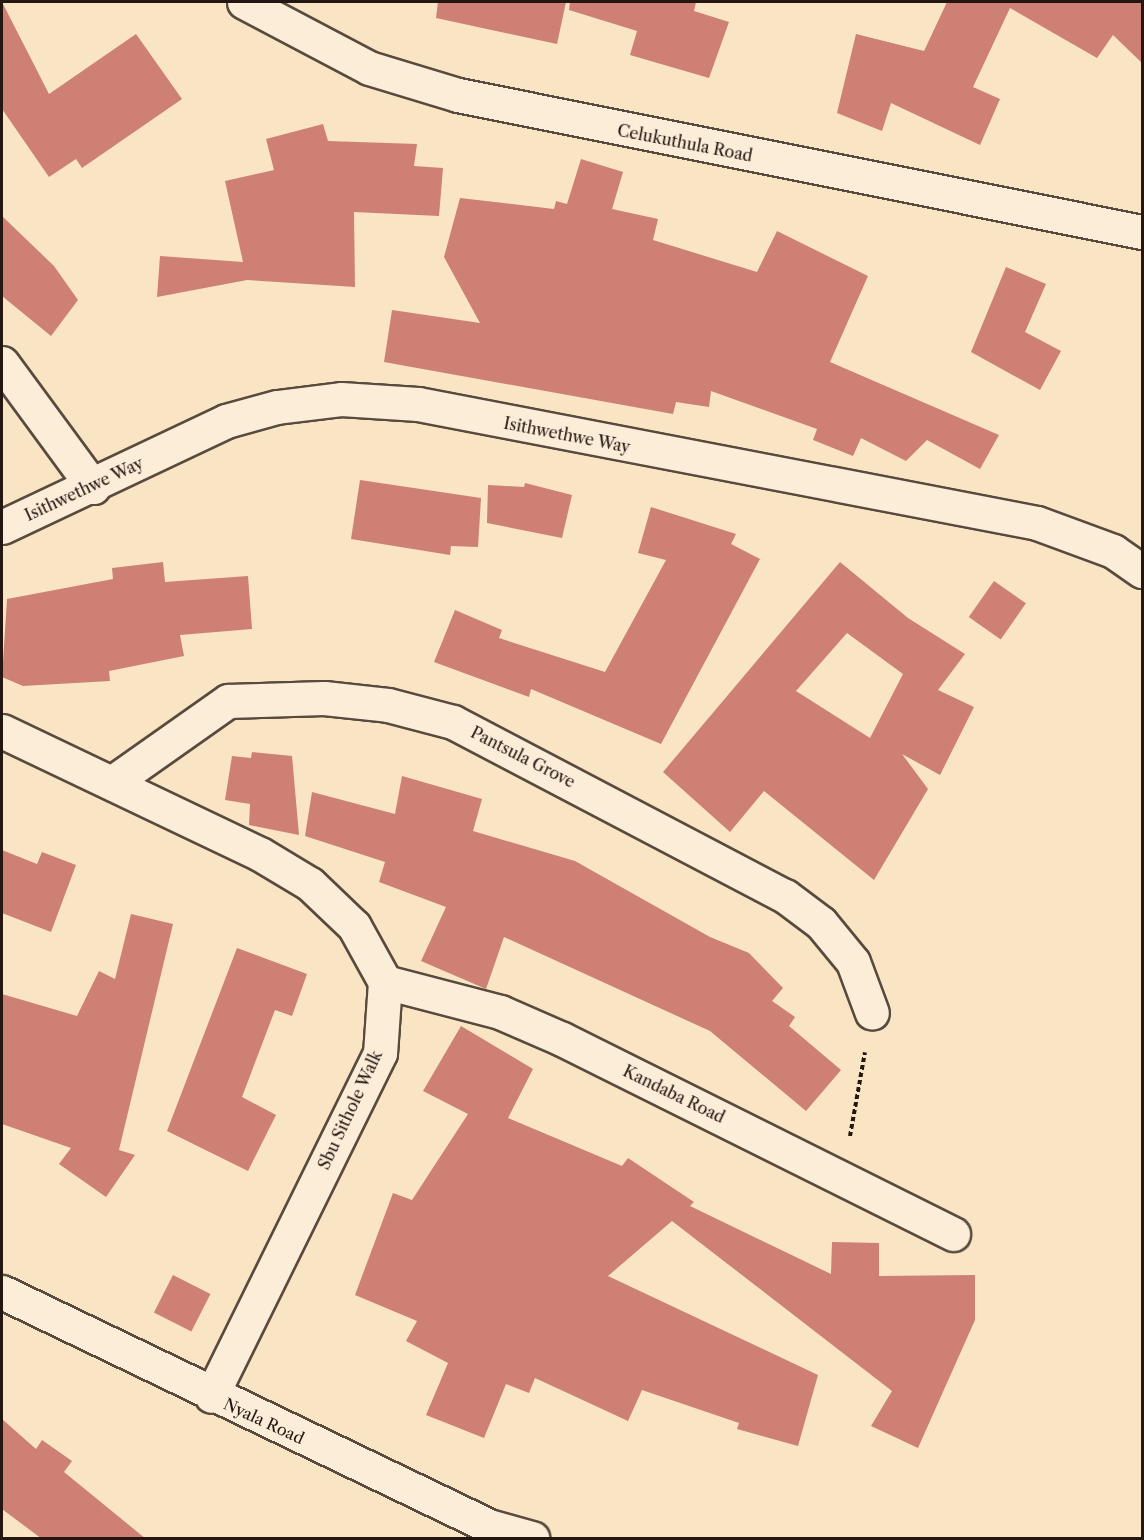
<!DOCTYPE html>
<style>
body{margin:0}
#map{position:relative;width:1144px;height:1540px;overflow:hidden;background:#f9e4c3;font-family:"Libre Caslon Text",serif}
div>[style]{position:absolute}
.building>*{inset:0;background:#cd8073;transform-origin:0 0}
.path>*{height:4px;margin-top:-2px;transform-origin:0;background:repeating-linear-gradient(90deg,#241611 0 4.5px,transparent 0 7.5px)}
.roads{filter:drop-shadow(2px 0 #594a3e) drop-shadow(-2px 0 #594a3e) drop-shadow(0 2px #594a3e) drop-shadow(0 -2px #594a3e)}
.minor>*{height:33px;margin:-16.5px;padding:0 16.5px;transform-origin:16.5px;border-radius:16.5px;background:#fbedd8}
.tertiary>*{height:33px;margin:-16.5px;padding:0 16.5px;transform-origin:16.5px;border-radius:16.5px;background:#fbedd8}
span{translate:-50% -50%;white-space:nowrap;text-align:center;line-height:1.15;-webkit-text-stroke:4.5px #fbedd8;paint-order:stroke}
.street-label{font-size:16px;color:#241611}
.frame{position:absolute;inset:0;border:3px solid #241611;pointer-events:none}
</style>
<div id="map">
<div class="building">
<i style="clip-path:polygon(2px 2px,49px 94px,136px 34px,182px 99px,82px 168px,76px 159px,49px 177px,2px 109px)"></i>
<i style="clip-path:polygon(438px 2px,566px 2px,557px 44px,436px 18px)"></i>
<i style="clip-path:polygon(570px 2px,696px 2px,694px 11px,729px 22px,709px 78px,630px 55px,637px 31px,569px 10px)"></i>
<i style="clip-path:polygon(947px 2px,1143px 2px,1143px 64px,1113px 35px,1097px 58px,1010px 8px,973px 87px,1000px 99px,980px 145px,891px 103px,882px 131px,837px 113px,856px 34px,924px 51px)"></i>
<i style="clip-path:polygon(323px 124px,328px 141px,417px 144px,414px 166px,443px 168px,439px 216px,354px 212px,355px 287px,247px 280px,157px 297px,160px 256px,243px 262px,225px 181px,274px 170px,266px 139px)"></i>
<i style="clip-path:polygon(581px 159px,623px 172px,612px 209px,658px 219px,653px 240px,757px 272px,777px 231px,868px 276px,830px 362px,999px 435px,980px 469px,927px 440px,906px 461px,861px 438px,853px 456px,813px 440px,817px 429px,711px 391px,709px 407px,676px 402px,673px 414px,384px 362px,392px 310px,480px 323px,444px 257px,460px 198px,554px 209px,556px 201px,567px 204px)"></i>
<i style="clip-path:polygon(2px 216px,54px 266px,78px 300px,51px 336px,2px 296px)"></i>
<i style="clip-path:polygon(1006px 267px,1046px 284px,1025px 332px,1061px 351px,1040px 390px,971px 352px)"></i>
<i style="clip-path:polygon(360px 480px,481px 498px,478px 547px,451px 546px,450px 555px,351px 539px)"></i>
<i style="clip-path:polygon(525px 483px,572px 495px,562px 538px,487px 523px,488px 485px,524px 487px)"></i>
<i style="clip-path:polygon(651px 507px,736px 534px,731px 544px,760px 559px,661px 744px,531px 689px,529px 697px,434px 662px,455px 610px,502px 630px,499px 638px,605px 672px,666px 560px,638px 553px)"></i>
<i style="clip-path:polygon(163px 562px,165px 582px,248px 576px,252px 629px,180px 635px,184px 656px,109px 671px,110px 681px,23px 686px,2px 677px,7px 599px,113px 579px,112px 568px)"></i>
<i style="clip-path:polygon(evenodd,840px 562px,908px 618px,965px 654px,938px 690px,974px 707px,940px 775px,902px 754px,928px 789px,874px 880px,764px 791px,730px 832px,663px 772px,840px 562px,847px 633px,903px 674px,870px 738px,796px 691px,847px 633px)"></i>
<i style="left:994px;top:581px;width:39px;height:44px;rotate:35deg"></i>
<i style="clip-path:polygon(252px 752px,292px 756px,299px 835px,249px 825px,250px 804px,225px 800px,232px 756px,251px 758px)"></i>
<i style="clip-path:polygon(402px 776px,482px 799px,473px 831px,575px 861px,710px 937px,749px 953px,783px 988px,772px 1001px,795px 1017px,789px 1026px,841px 1070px,806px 1111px,710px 1031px,504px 937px,486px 989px,421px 961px,446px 907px,379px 882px,385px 862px,305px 836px,312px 792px,395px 814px)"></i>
<i style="clip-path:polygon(2px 850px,37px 864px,42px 852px,76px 865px,51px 932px,2px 913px)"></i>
<i style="clip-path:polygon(131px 914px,173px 924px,119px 1150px,135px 1155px,106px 1197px,59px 1164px,71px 1148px,2px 1124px,2px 994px,77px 1016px,99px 971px,115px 979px)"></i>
<i style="clip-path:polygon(237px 948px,307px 974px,292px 1016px,275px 1010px,242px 1097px,276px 1115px,248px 1171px,167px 1131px)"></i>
<i style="clip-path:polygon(461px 1026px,533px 1069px,508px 1118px,622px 1166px,628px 1158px,694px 1202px,690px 1206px,831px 1274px,832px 1242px,879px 1243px,879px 1276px,975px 1275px,975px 1320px,918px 1448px,871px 1426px,892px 1391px,672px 1221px,608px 1276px,818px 1375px,798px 1446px,737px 1429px,739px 1423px,642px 1390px,628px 1421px,535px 1378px,529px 1393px,506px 1384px,484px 1438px,426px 1415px,448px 1363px,406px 1341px,417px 1321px,355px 1295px,393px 1193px,412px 1200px,468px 1114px,423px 1091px)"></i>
<i style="left:173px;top:1275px;width:42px;height:42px;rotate:27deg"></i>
<i style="clip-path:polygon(2px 1419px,36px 1449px,42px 1440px,72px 1461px,64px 1472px,146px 1539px,42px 1539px,2px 1509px)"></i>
</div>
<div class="path">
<i style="left:850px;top:1136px;width:85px;rotate:-79.9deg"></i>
</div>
<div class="roads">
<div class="minor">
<i style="left:244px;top:2px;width:141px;rotate:27.8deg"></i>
<i style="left:369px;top:68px;width:93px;rotate:16.9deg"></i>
<i style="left:458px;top:95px;width:698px;rotate:11.33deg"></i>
<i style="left:2px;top:363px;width:154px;rotate:53.7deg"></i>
<i style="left:2px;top:527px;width:248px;rotate:-25.3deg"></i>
<i style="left:226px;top:421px;width:53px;rotate:-15.4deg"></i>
<i style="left:277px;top:407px;width:64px;rotate:-7.1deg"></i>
<i style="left:341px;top:399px;width:77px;rotate:3.7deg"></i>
<i style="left:418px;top:404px;width:630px;rotate:10.88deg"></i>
<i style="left:1037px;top:523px;width:81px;rotate:20.2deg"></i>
<i style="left:1113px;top:551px;width:35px;rotate:35deg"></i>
<i style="left:2px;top:731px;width:286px;rotate:25.5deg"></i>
<i style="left:260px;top:854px;width:58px;rotate:31deg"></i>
<i style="left:310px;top:884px;width:61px;rotate:43.7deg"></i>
<i style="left:354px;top:926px;width:64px;rotate:61deg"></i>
<i style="left:385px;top:982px;width:71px;rotate:94deg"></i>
<i style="left:380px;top:1053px;width:382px;rotate:116.2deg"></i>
<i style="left:113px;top:782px;width:141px;rotate:-35.2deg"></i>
<i style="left:228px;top:701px;width:96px;rotate:-1.8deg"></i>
<i style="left:324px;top:698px;width:64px;rotate:6.2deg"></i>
<i style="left:388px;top:705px;width:67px;rotate:14.7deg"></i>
<i style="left:453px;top:722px;width:375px;rotate:27.7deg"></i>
<i style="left:785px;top:896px;width:45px;rotate:36.9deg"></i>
<i style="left:821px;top:923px;width:50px;rotate:50.6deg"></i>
<i style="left:853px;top:962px;width:54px;rotate:69.6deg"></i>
<i style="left:385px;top:982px;width:119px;rotate:14.6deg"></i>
<i style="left:500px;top:1012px;width:68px;rotate:23.5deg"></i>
<i style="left:562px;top:1039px;width:437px;rotate:26.5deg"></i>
</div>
<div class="tertiary">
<i style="left:2px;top:1292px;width:540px;rotate:25.66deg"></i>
<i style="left:489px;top:1526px;width:45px;rotate:15.6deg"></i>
</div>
</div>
<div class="street-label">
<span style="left:685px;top:143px;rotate:11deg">Celukuthula Road</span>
<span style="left:567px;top:435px;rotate:11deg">Isithwethwe Way</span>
<span style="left:84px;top:489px;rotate:-25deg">Isithwethwe Way</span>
<span style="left:523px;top:757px;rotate:27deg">Pantsula Grove</span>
<span style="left:674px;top:1094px;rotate:26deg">Kandaba Road</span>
<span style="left:350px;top:1110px;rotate:-65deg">Sbu Sithole Walk</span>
<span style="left:264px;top:1421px;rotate:25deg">Nyala Road</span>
</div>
<div class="frame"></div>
</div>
